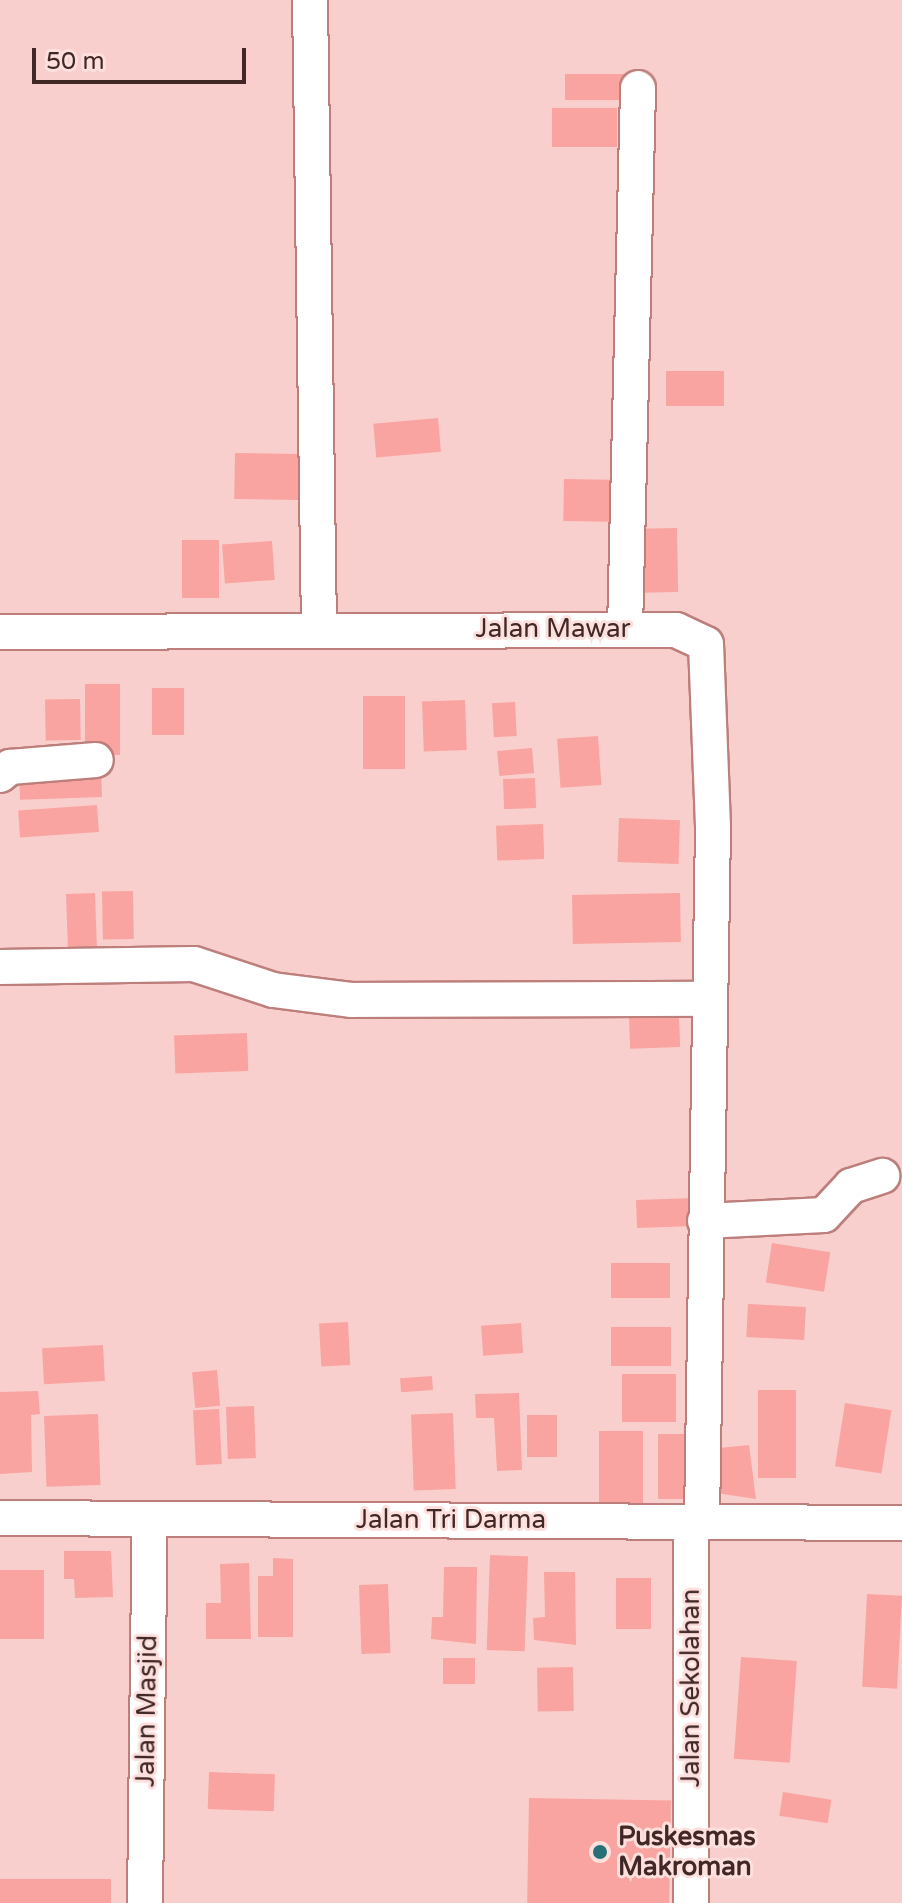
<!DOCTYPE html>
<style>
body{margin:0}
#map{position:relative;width:902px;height:1903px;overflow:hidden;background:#f9cfcd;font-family:"Varela Round",sans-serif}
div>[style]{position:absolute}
.building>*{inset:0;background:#f9a4a0;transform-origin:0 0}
.roads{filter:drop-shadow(2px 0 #bd7f7c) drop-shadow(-2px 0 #bd7f7c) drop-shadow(0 2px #bd7f7c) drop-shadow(0 -2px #bd7f7c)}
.street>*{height:34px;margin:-17px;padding:0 17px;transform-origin:17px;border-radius:17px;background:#fff}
.dots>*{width:22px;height:22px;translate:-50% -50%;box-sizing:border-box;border:4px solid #fde0de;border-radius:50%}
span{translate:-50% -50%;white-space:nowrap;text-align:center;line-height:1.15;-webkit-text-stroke:6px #fde0de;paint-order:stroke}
.street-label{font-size:26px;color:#412726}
.poi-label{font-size:26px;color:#412726;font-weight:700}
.left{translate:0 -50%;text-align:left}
.scale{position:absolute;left:32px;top:48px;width:214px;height:36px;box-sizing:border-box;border:4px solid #412726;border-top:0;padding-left:10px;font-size:24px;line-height:28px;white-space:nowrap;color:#412726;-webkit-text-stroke:6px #fde0de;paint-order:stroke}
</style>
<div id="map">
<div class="building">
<i style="left:565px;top:74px;width:63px;height:26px"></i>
<i style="left:617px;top:108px;width:39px;height:65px;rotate:90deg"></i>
<i style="left:724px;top:371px;width:35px;height:58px;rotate:90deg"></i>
<i style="left:438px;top:418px;width:34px;height:65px;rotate:85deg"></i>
<i style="left:235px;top:453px;width:64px;height:46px;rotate:1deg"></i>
<i style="left:564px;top:479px;width:48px;height:42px;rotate:1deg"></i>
<i style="left:677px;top:528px;width:64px;height:37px;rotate:89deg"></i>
<i style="left:182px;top:540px;width:37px;height:58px"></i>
<i style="left:272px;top:541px;width:39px;height:50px;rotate:86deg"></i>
<i style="left:85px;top:684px;width:35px;height:71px"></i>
<i style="left:152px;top:688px;width:32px;height:47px"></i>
<i style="left:363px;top:696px;width:42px;height:73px"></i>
<i style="left:80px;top:699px;width:41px;height:35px;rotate:89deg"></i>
<i style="left:465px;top:700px;width:50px;height:43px;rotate:88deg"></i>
<i style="left:515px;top:702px;width:34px;height:23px;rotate:87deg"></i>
<i style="left:598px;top:736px;width:49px;height:41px;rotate:86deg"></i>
<i style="left:532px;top:748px;width:25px;height:35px;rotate:85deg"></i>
<i style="left:101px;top:767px;width:30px;height:82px;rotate:88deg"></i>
<i style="left:535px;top:778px;width:30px;height:32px;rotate:88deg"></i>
<i style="left:97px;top:805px;width:27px;height:79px;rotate:86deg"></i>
<i style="left:619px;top:818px;width:61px;height:44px;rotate:2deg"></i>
<i style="left:543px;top:824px;width:35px;height:47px;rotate:88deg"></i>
<i style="left:133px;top:891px;width:48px;height:31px;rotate:89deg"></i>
<i style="left:95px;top:893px;width:54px;height:29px;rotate:88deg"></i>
<i style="left:680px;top:893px;width:49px;height:108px;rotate:89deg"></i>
<i style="left:679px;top:1015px;width:32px;height:50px;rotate:88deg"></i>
<i style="left:247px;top:1033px;width:38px;height:73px;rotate:88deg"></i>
<i style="left:694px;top:1198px;width:28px;height:58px;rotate:88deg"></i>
<i style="left:772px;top:1243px;width:59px;height:40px;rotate:9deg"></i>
<i style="left:670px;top:1263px;width:35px;height:59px;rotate:90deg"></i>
<i style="left:748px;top:1304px;width:58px;height:33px;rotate:3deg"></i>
<i style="left:348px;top:1322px;width:43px;height:29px;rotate:87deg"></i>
<i style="left:521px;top:1323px;width:30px;height:40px;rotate:86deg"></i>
<i style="left:611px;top:1327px;width:60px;height:39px"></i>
<i style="left:103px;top:1345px;width:36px;height:61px;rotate:87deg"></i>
<i style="left:217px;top:1370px;width:36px;height:25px;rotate:85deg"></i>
<i style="left:622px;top:1374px;width:54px;height:48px"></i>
<i style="left:432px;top:1376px;width:14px;height:32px;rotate:86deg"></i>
<i style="left:758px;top:1390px;width:38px;height:88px"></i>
<i style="clip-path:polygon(38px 1391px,40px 1414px,31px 1415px,32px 1472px,0 1474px,0 1392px)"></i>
<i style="clip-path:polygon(519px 1393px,522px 1470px,497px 1471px,494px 1418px,476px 1418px,475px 1394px)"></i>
<i style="left:845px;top:1403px;width:47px;height:64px;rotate:9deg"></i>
<i style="left:254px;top:1406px;width:52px;height:28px;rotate:88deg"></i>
<i style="left:219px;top:1409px;width:55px;height:26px;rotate:87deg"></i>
<i style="left:453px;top:1413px;width:76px;height:42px;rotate:88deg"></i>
<i style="left:98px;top:1414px;width:71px;height:54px;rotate:88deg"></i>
<i style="left:527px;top:1415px;width:30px;height:42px"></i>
<i style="left:599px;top:1431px;width:44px;height:78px"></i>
<i style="left:658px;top:1434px;width:35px;height:65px"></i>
<i style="clip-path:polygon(749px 1445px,756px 1499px,716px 1493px,719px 1448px)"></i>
<i style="clip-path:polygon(64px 1551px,111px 1551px,113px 1597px,75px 1598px,74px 1579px,64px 1579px)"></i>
<i style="left:490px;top:1555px;width:38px;height:95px;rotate:2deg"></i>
<i style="clip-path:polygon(273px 1558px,293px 1559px,293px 1637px,258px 1637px,258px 1576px,273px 1576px)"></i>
<i style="clip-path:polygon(249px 1563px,251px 1639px,206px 1639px,206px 1603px,221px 1603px,220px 1564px)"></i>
<i style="clip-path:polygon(444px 1567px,477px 1567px,476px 1644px,431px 1639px,432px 1617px,443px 1617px)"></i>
<i style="left:0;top:1570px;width:44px;height:69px"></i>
<i style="clip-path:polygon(544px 1572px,575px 1572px,576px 1645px,534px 1640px,533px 1618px,545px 1617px)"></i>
<i style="left:616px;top:1578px;width:35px;height:51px"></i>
<i style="left:388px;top:1584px;width:69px;height:29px;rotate:88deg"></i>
<i style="left:867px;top:1594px;width:35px;height:93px;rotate:3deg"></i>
<i style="left:741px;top:1657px;width:56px;height:102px;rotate:4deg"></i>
<i style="left:443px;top:1658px;width:32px;height:26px"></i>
<i style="left:573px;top:1667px;width:44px;height:36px;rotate:89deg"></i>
<i style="left:209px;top:1772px;width:66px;height:37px;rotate:2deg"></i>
<i style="left:783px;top:1792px;width:49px;height:24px;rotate:9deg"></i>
<i style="left:529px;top:1798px;width:142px;height:105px;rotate:1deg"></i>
<i style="left:111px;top:1879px;width:24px;height:111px;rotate:90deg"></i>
</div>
<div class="roads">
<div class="street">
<i style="left:310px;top:0;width:628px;rotate:89.18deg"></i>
<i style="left:625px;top:629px;width:541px;rotate:-88.62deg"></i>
<i style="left:0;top:632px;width:676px;rotate:-0.17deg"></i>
<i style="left:676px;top:630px;width:33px;rotate:25deg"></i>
<i style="left:706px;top:644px;width:183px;rotate:87.8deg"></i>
<i style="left:713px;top:827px;width:693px;rotate:90.91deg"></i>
<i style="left:0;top:775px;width:13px;rotate:-39deg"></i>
<i style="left:10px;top:767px;width:86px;rotate:-4.7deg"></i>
<i style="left:0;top:967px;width:194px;rotate:-0.9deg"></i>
<i style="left:194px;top:964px;width:83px;rotate:18.2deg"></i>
<i style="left:273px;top:990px;width:80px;rotate:7.2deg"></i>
<i style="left:352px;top:1000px;width:354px;rotate:-0.2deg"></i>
<i style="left:705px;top:1221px;width:119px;rotate:-2.9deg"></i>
<i style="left:824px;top:1215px;width:40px;rotate:-47deg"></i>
<i style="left:851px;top:1186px;width:33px;rotate:-18deg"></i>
<i style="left:0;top:1518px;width:902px;rotate:0.32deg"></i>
<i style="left:145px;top:1903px;width:384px;rotate:-89.3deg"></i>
<i style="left:691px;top:1903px;width:382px;rotate:-90deg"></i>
</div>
</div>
<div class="dots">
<i style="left:600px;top:1852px;background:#267076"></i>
</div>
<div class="street-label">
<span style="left:553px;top:629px">Jalan Mawar</span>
<span style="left:451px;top:1520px">Jalan Tri Darma</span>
<span style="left:691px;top:1688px;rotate:-90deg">Jalan Sekolahan</span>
<span style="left:147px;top:1711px;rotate:-89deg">Jalan Masjid</span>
</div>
<div class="poi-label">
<span class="left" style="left:618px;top:1852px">Puskesmas<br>Makroman</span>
</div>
<div class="scale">50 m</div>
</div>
